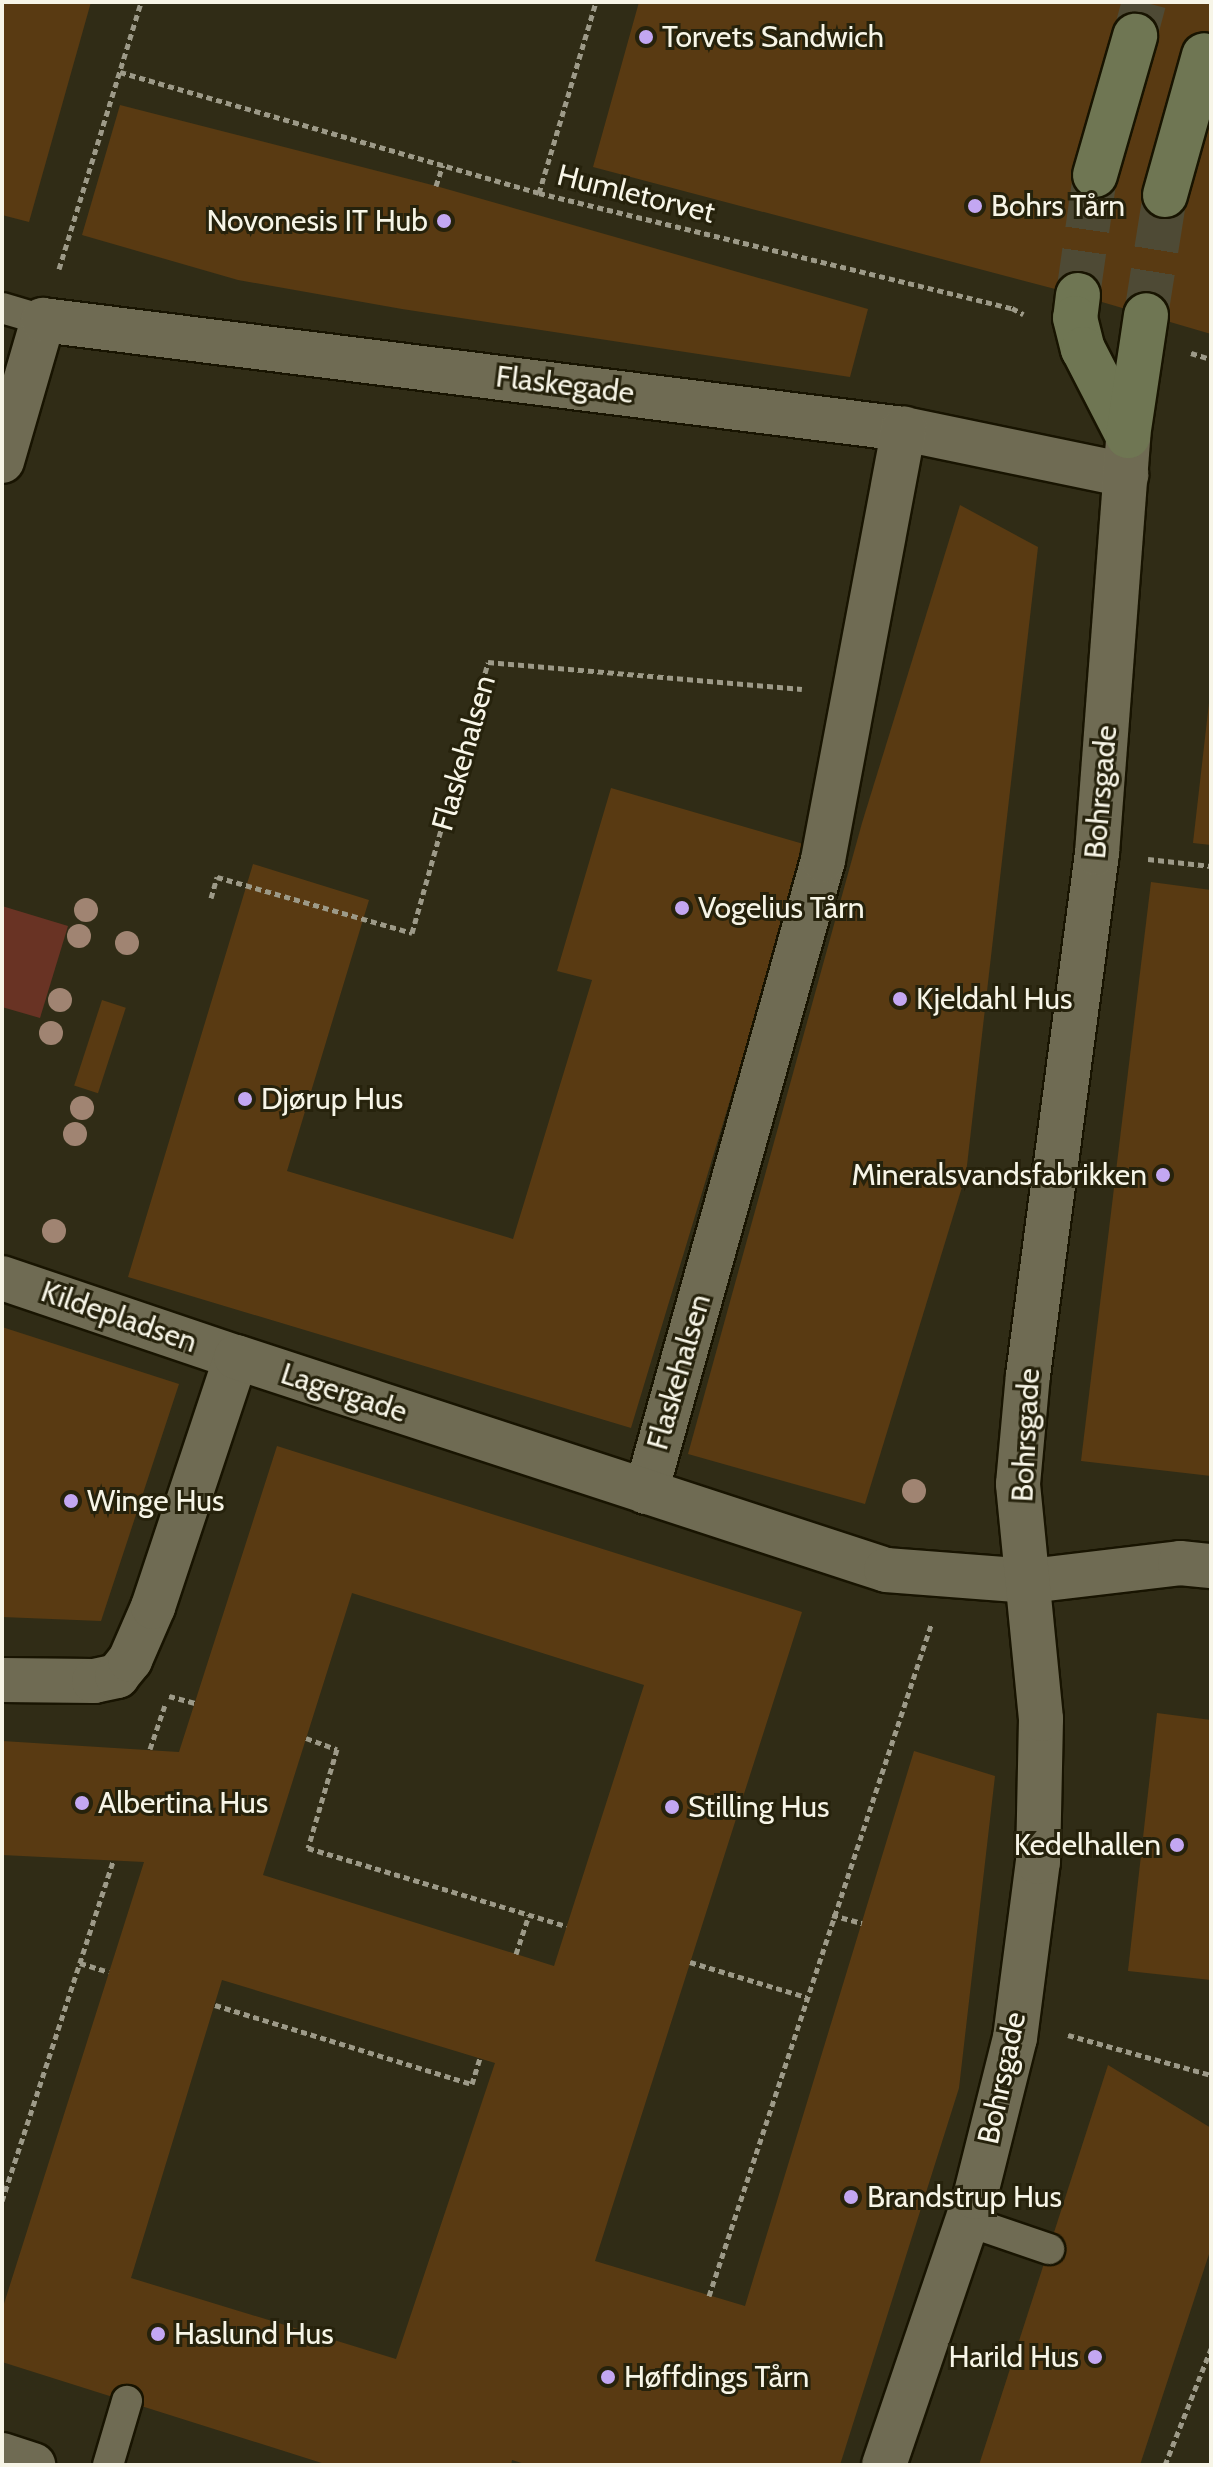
<!DOCTYPE html>
<meta charset="utf-8">
<style>
body{margin:0}
#map{position:relative;width:1213px;height:2467px;overflow:hidden;background:#302c16;font-family:Cabin,sans-serif}
div>[style]{position:absolute}
.green>*{inset:0;background:#693324}
.building>*{inset:0;background:#593a12;transform-origin:0 0}
.secondary-tunnel>*{height:44px;margin-top:-22px;transform-origin:0;background:repeating-linear-gradient(90deg,#4e4a35 0 44px,transparent 0 66px)}
.path>*{height:5px;margin-top:-2.5px;transform-origin:0;background:repeating-linear-gradient(90deg,#9d9a88 0 6px,transparent 0 10px)}
.roads{filter:drop-shadow(2px 0 #181401) drop-shadow(-2px 0 #181401) drop-shadow(0 2px #181401) drop-shadow(0 -2px #181401)}
.lane>*{height:30px;margin:-15px;padding:0 15px;transform-origin:15px;border-radius:15px;background:#6f6b53}
.street>*{height:44px;margin:-22px;padding:0 22px;transform-origin:22px;border-radius:22px;background:#6f6b53}
.secondary>*{height:44px;margin:-22px;padding:0 22px;transform-origin:22px;border-radius:22px;background:#6f7653}
.trees>*{width:24px;height:24px;margin:-12px;border-radius:50%;background:#a08472}
.dots>*{width:22px;height:22px;translate:-50% -50%;box-sizing:border-box;border:4px solid #26220c;border-radius:50%}
span{translate:-50% -50%;white-space:nowrap;text-align:center;line-height:1.15;-webkit-text-stroke:6px #26220c;paint-order:stroke}
.poi-label{font-size:30px;color:#f7f5e7}
.left{translate:0 -50%;text-align:left}
.right{translate:-100% -50%;text-align:right}
.street-label{font-size:30px;color:#f7f5e7}
.frame{position:absolute;inset:0;border:4px solid #f7f5e7;pointer-events:none}
</style>
<div id="map">
<div class="green">
<i style="clip-path:polygon(2px 906px,68px 926px,40px 1018px,2px 1007px)"></i>
</div>
<div class="building">
<i style="clip-path:polygon(2px 2px,91px 2px,29px 222px,2px 215px)"></i>
<i style="clip-path:polygon(639px 2px,1211px 2px,1211px 334px,1078px 295px,593px 167px)"></i>
<i style="clip-path:polygon(120px 105px,436px 186px,868px 309px,850px 377px,402px 309px,238px 280px,82px 235px)"></i>
<i style="clip-path:polygon(960px 505px,1038px 547px,966px 1174px,865px 1504px,688px 1454px,862px 823px)"></i>
<i style="clip-path:polygon(1209px 703px,1211px 703px,1211px 845px,1193px 843px)"></i>
<i style="clip-path:polygon(611px 788px,807px 845px,631px 1428px,128px 1277px,253px 864px,369px 900px,287px 1171px,513px 1239px,592px 980px,557px 971px)"></i>
<i style="clip-path:polygon(1151px 882px,1211px 890px,1211px 1476px,1081px 1461px)"></i>
<i style="left:102px;top:1000px;width:25px;height:90px;rotate:18deg"></i>
<i style="clip-path:polygon(2px 1327px,179px 1384px,101px 1621px,2px 1617px)"></i>
<i style="clip-path:polygon(evenodd,277px 1446px,802px 1612px,595px 2261px,745px 2306px,914px 1751px,995px 1776px,959px 2088px,840px 2465px,528px 2465px,512px 2460px,511px 2465px,328px 2465px,2px 2362px,2px 2310px,144px 1862px,2px 1855px,2px 1741px,179px 1752px,277px 1446px,352px 1593px,644px 1685px,554px 1966px,263px 1875px,352px 1593px,277px 1446px,222px 1980px,495px 2063px,396px 2359px,131px 2278px,222px 1980px)"></i>
<i style="clip-path:polygon(1157px 1713px,1211px 1720px,1211px 1980px,1128px 1971px)"></i>
<i style="clip-path:polygon(1108px 2065px,1211px 2128px,1211px 2248px,1140px 2465px,979px 2465px)"></i>
</div>
<div class="secondary-tunnel">
<i style="left:1135px;top:36px;width:35px;rotate:-75deg"></i>
<i style="left:1078px;top:295px;width:121px;rotate:-81.9deg"></i>
<i style="left:1146px;top:315px;width:121px;rotate:-81deg"></i>
</div>
<div class="path">
<i style="left:120px;top:72px;width:436px;rotate:16.1deg"></i>
<i style="left:539px;top:193px;width:487px;rotate:13.7deg"></i>
<i style="left:1012px;top:308px;width:13px;rotate:29deg"></i>
<i style="left:436px;top:186px;width:22px;rotate:-72deg"></i>
<i style="left:539px;top:193px;width:199px;rotate:-73.4deg"></i>
<i style="left:59px;top:269px;width:279px;rotate:-72.9deg"></i>
<i style="left:1191px;top:353px;width:21px;rotate:17deg"></i>
<i style="left:1148px;top:859px;width:63px;rotate:6.3deg"></i>
<i style="left:211px;top:898px;width:22px;rotate:-74deg"></i>
<i style="left:217px;top:877px;width:203px;rotate:16deg"></i>
<i style="left:412px;top:933px;width:281px;rotate:-74.3deg"></i>
<i style="left:488px;top:662px;width:315px;rotate:4.9deg"></i>
<i style="left:169px;top:1696px;width:27px;rotate:15deg"></i>
<i style="left:306px;top:1738px;width:33px;rotate:20deg"></i>
<i style="left:337px;top:1749px;width:103px;rotate:106.3deg"></i>
<i style="left:308px;top:1848px;width:270px;rotate:16.8deg"></i>
<i style="left:150px;top:1749px;width:46px;rotate:-71.2deg"></i>
<i style="left:832px;top:1915px;width:31px;rotate:15deg"></i>
<i style="left:516px;top:1954px;width:41px;rotate:-71.6deg"></i>
<i style="left:690px;top:1962px;width:121px;rotate:16.8deg"></i>
<i style="left:80px;top:1963px;width:30px;rotate:17deg"></i>
<i style="left:215px;top:2005px;width:269px;rotate:17.1deg"></i>
<i style="left:472px;top:2084px;width:27px;rotate:-73deg"></i>
<i style="left:1068px;top:2035px;width:148px;rotate:15.6deg"></i>
<i style="left:2px;top:2201px;width:358px;rotate:-71.9deg"></i>
<i style="left:709px;top:2296px;width:707px;rotate:-71.69deg"></i>
<i style="left:1165px;top:2465px;width:125px;rotate:-68.4deg"></i>
</div>
<div class="roads">
<div class="lane">
<i style="left:2px;top:308px;width:43px;rotate:16.3deg"></i>
<i style="left:967px;top:2221px;width:87px;rotate:18.9deg"></i>
<i style="left:108px;top:2465px;width:67px;rotate:-73.5deg"></i>
</div>
<div class="street">
<i style="left:2px;top:461px;width:147px;rotate:-73.8deg"></i>
<i style="left:43px;top:320px;width:868px;rotate:7.22deg"></i>
<i style="left:904px;top:429px;width:227px;rotate:11.7deg"></i>
<i style="left:2px;top:1278px;width:247px;rotate:18.7deg"></i>
<i style="left:646px;top:1492px;width:656px;rotate:-74.35deg"></i>
<i style="left:823px;top:860px;width:439px;rotate:-79.4deg"></i>
<i style="left:2px;top:1680px;width:92px;rotate:0.6deg"></i>
<i style="left:94px;top:1681px;width:24px;rotate:-12deg"></i>
<i style="left:117px;top:1676px;width:21px;rotate:-51deg"></i>
<i style="left:130px;top:1660px;width:58px;rotate:-66.5deg"></i>
<i style="left:153px;top:1607px;width:263px;rotate:-71.6deg"></i>
<i style="left:236px;top:1357px;width:684px;rotate:18.14deg"></i>
<i style="left:886px;top:1570px;width:144px;rotate:4.4deg"></i>
<i style="left:1030px;top:1581px;width:151px;rotate:-6.8deg"></i>
<i style="left:1180px;top:1563px;width:31px;rotate:6deg"></i>
<i style="left:2px;top:2455px;width:33px;rotate:18deg"></i>
<i style="left:884px;top:2465px;width:283px;rotate:-71.2deg"></i>
<i style="left:975px;top:2197px;width:164px;rotate:-75.9deg"></i>
<i style="left:1015px;top:2038px;width:177px;rotate:-82.6deg"></i>
<i style="left:1038px;top:1862px;width:143px;rotate:-88.8deg"></i>
<i style="left:1041px;top:1719px;width:236px;rotate:-95.6deg"></i>
<i style="left:1018px;top:1484px;width:109px;rotate:-84.8deg"></i>
<i style="left:1028px;top:1375px;width:527px;rotate:-82.47deg"></i>
<i style="left:1097px;top:853px;width:418px;rotate:-85.7deg"></i>
</div>
<div class="secondary">
<i style="left:1095px;top:175px;width:145px;rotate:-73.9deg"></i>
<i style="left:1165px;top:195px;width:145px;rotate:-74.4deg"></i>
<i style="left:1078px;top:295px;width:23px;rotate:97deg"></i>
<i style="left:1075px;top:318px;width:32px;rotate:76deg"></i>
<i style="left:1083px;top:349px;width:98px;rotate:62.7deg"></i>
<i style="left:1128px;top:436px;width:122px;rotate:-81.5deg"></i>
</div>
</div>
<div class="trees">
<i style="left:86px;top:910px"></i>
<i style="left:79px;top:936px"></i>
<i style="left:127px;top:943px"></i>
<i style="left:60px;top:1000px"></i>
<i style="left:51px;top:1033px"></i>
<i style="left:82px;top:1108px"></i>
<i style="left:75px;top:1134px"></i>
<i style="left:54px;top:1231px"></i>
<i style="left:914px;top:1491px"></i>
</div>
<div class="dots">
<i style="left:646px;top:37px;background:#c3a7f2"></i>
<i style="left:975px;top:206px;background:#c3a7f2"></i>
<i style="left:444px;top:221px;background:#c3a7f2"></i>
<i style="left:682px;top:908px;background:#c3a7f2"></i>
<i style="left:900px;top:999px;background:#c3a7f2"></i>
<i style="left:245px;top:1099px;background:#c3a7f2"></i>
<i style="left:1163px;top:1175px;background:#c3a7f2"></i>
<i style="left:71px;top:1501px;background:#c3a7f2"></i>
<i style="left:82px;top:1803px;background:#c3a7f2"></i>
<i style="left:672px;top:1807px;background:#c3a7f2"></i>
<i style="left:1177px;top:1845px;background:#c3a7f2"></i>
<i style="left:851px;top:2197px;background:#c3a7f2"></i>
<i style="left:158px;top:2334px;background:#c3a7f2"></i>
<i style="left:1095px;top:2357px;background:#c3a7f2"></i>
<i style="left:608px;top:2377px;background:#c3a7f2"></i>
</div>
<div class="poi-label">
<span class="left" style="left:662px;top:37px">Torvets Sandwich</span>
<span class="left" style="left:991px;top:206px">Bohrs Tårn</span>
<span class="right" style="left:428px;top:221px">Novonesis IT Hub</span>
<span class="left" style="left:698px;top:908px">Vogelius Tårn</span>
<span class="left" style="left:916px;top:999px">Kjeldahl Hus</span>
<span class="left" style="left:261px;top:1099px">Djørup Hus</span>
<span class="right" style="left:1147px;top:1175px">Mineralsvandsfabrikken</span>
<span class="left" style="left:87px;top:1501px">Winge Hus</span>
<span class="left" style="left:98px;top:1803px">Albertina Hus</span>
<span class="left" style="left:688px;top:1807px">Stilling Hus</span>
<span class="right" style="left:1161px;top:1845px">Kedelhallen</span>
<span class="left" style="left:867px;top:2197px">Brandstrup Hus</span>
<span class="left" style="left:174px;top:2334px">Haslund Hus</span>
<span class="right" style="left:1079px;top:2357px">Harild Hus</span>
<span class="left" style="left:624px;top:2377px">Høffdings Tårn</span>
</div>
<div class="street-label">
<span style="left:636px;top:194px;rotate:14deg">Humletorvet</span>
<span style="left:565px;top:385px;rotate:7deg">Flaskegade</span>
<span style="left:464px;top:753px;rotate:-74deg">Flaskehalsen</span>
<span style="left:1101px;top:792px;rotate:-85deg">Bohrsgade</span>
<span style="left:119px;top:1317px;rotate:19deg">Kildepladsen</span>
<span style="left:679px;top:1372px;rotate:-74deg">Flaskehalsen</span>
<span style="left:344px;top:1393px;rotate:18deg">Lagergade</span>
<span style="left:1026px;top:1435px;rotate:-87deg">Bohrsgade</span>
<span style="left:1002px;top:2078px;rotate:-78deg">Bohrsgade</span>
</div>
<div class="frame"></div>
</div>
